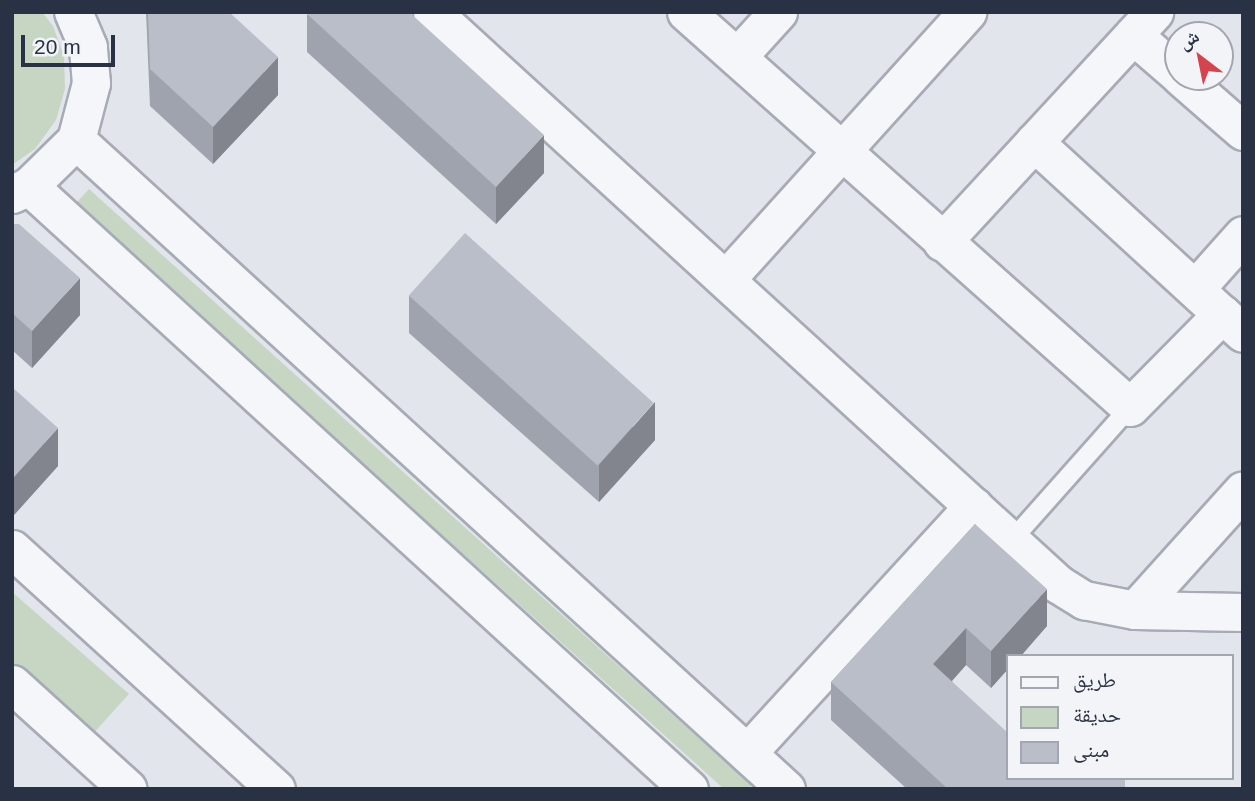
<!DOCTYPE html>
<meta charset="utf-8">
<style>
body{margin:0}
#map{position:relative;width:1255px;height:801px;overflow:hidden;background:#e2e5eb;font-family:Arial,"Noto Naskh Arabic",sans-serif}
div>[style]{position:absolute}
.green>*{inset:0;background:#c6d6c3;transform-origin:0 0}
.roads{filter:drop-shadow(2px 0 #a7abb6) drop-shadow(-2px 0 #a7abb6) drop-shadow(0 2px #a7abb6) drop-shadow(0 -2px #a7abb6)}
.service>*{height:18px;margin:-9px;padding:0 9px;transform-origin:9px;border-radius:9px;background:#f5f6f9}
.minor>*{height:37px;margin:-18.5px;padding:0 18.5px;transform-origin:18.5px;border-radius:18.5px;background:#f5f6f9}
.wall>*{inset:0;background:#9fa3ad}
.shaded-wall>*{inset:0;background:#82858d}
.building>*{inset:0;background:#b9bec9;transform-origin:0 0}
span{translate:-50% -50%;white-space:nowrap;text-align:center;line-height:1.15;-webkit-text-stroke:5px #f2f4f8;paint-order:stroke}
.frame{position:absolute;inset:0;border:14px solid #293144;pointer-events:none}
.legend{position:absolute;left:1006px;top:654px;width:228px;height:126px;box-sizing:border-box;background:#f2f4f8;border:2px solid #a2a6b0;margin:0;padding:9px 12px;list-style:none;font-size:21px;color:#293144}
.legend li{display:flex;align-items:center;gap:14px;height:35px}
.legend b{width:35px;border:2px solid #a2a6b0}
.north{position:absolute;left:1164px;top:21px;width:70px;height:70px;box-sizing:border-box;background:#f2f4f8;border:2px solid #a2a6b0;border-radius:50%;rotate:328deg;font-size:19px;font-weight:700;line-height:28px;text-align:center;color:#293144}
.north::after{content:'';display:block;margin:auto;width:24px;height:32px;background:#d5434d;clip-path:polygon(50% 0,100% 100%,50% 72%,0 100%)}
.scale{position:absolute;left:21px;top:35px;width:94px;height:32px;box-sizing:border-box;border:4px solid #293144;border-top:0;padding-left:9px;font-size:21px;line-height:24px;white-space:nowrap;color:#293144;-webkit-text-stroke:5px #f2f4f8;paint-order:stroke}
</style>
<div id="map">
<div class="green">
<i style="clip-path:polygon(12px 12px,42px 12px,53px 26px,64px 56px,65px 89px,56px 120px,35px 149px,12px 165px)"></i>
<i style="left:89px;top:189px;width:891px;height:21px;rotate:42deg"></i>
<i style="clip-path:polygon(12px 592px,129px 694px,91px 736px,12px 665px)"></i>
</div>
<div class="roads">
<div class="service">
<i style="left:1011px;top:541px;width:179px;rotate:-48.4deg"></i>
</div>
<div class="minor">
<i style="left:432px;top:12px;width:848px;rotate:42.42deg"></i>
<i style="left:1058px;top:584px;width:31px;rotate:32deg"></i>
<i style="left:1084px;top:600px;width:52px;rotate:11.1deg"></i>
<i style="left:1135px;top:610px;width:108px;rotate:1.1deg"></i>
<i style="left:686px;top:12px;width:594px;rotate:41.66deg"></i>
<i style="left:1130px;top:407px;width:131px;rotate:-45.3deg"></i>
<i style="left:1222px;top:314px;width:28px;rotate:42deg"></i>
<i style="left:1133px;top:35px;width:60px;rotate:40.9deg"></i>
<i style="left:737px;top:57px;width:61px;rotate:-47.7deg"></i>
<i style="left:1181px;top:77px;width:82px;rotate:41.1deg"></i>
<i style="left:76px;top:140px;width:962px;rotate:42.43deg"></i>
<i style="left:1034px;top:142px;width:255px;rotate:42.5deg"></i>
<i style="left:29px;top:186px;width:894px;rotate:42.42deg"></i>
<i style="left:12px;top:194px;width:19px;rotate:-25deg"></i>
<i style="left:29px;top:186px;width:66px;rotate:-44.4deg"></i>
<i style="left:76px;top:140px;width:59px;rotate:-75.3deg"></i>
<i style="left:91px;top:83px;width:36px;rotate:-95deg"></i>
<i style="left:88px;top:47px;width:38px;rotate:-113deg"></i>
<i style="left:942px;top:242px;width:313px;rotate:-47.3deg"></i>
<i style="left:726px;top:279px;width:360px;rotate:-47.9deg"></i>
<i style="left:1195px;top:289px;width:72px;rotate:-48.4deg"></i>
<i style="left:12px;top:549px;width:357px;rotate:42.3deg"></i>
<i style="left:1135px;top:610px;width:161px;rotate:-48deg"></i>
<i style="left:12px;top:684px;width:156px;rotate:42.2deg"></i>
<i style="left:747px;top:753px;width:335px;rotate:-47.5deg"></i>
</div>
</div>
<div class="wall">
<i style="clip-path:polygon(146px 12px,229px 12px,278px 95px,213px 164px,150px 106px)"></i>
<i style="clip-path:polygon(307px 14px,544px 173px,496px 224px,307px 52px)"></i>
<i style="clip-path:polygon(12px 224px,80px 315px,32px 368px,12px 350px)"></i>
<i style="clip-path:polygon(409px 295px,655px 440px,599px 502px,409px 333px)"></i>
<i style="clip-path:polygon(12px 387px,58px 466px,14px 515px,12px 513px)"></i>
<i style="clip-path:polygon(975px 524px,1047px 626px,991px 688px,966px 665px,952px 681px,1008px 778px,1125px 789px,907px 789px,831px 720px,831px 682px)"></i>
</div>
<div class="shaded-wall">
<i style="clip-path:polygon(278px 57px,278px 95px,213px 164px,213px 127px)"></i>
<i style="clip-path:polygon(544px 135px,544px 173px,496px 224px,496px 187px)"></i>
<i style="clip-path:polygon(80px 278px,80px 315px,32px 368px,32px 331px)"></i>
<i style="clip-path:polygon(655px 402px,655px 440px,599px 502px,599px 465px)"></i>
<i style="clip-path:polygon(58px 428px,58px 466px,14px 515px,14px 477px)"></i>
<i style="clip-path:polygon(1047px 589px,1047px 626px,1021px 656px,1008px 656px,1008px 669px,991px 688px,991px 651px)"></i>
<i style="clip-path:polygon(966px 628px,966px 665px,933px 702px,933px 664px)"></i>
</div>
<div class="building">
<i style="clip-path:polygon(148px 12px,229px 12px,278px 57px,213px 127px,150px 69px)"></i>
<i style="clip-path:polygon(309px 12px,409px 12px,544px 135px,496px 187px,307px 14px)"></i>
<i style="clip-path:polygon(12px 224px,19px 224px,80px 278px,32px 331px,12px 313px)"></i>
<i style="left:465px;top:233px;width:254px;height:84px;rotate:42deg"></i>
<i style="clip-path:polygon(12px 387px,58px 428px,14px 477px,12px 476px)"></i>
<i style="clip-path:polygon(975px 524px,1047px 589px,991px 651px,966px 628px,933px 664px,1008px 733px,1008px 778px,1125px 778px,1125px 789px,948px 789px,831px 682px)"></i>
</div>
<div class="frame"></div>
<ul class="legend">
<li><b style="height:9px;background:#f5f6f9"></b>طريق</li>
<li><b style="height:19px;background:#c6d6c3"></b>حديقة</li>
<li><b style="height:19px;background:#b9bec9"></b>مبنى</li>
</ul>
<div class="north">ش</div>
<div class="scale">20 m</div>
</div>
